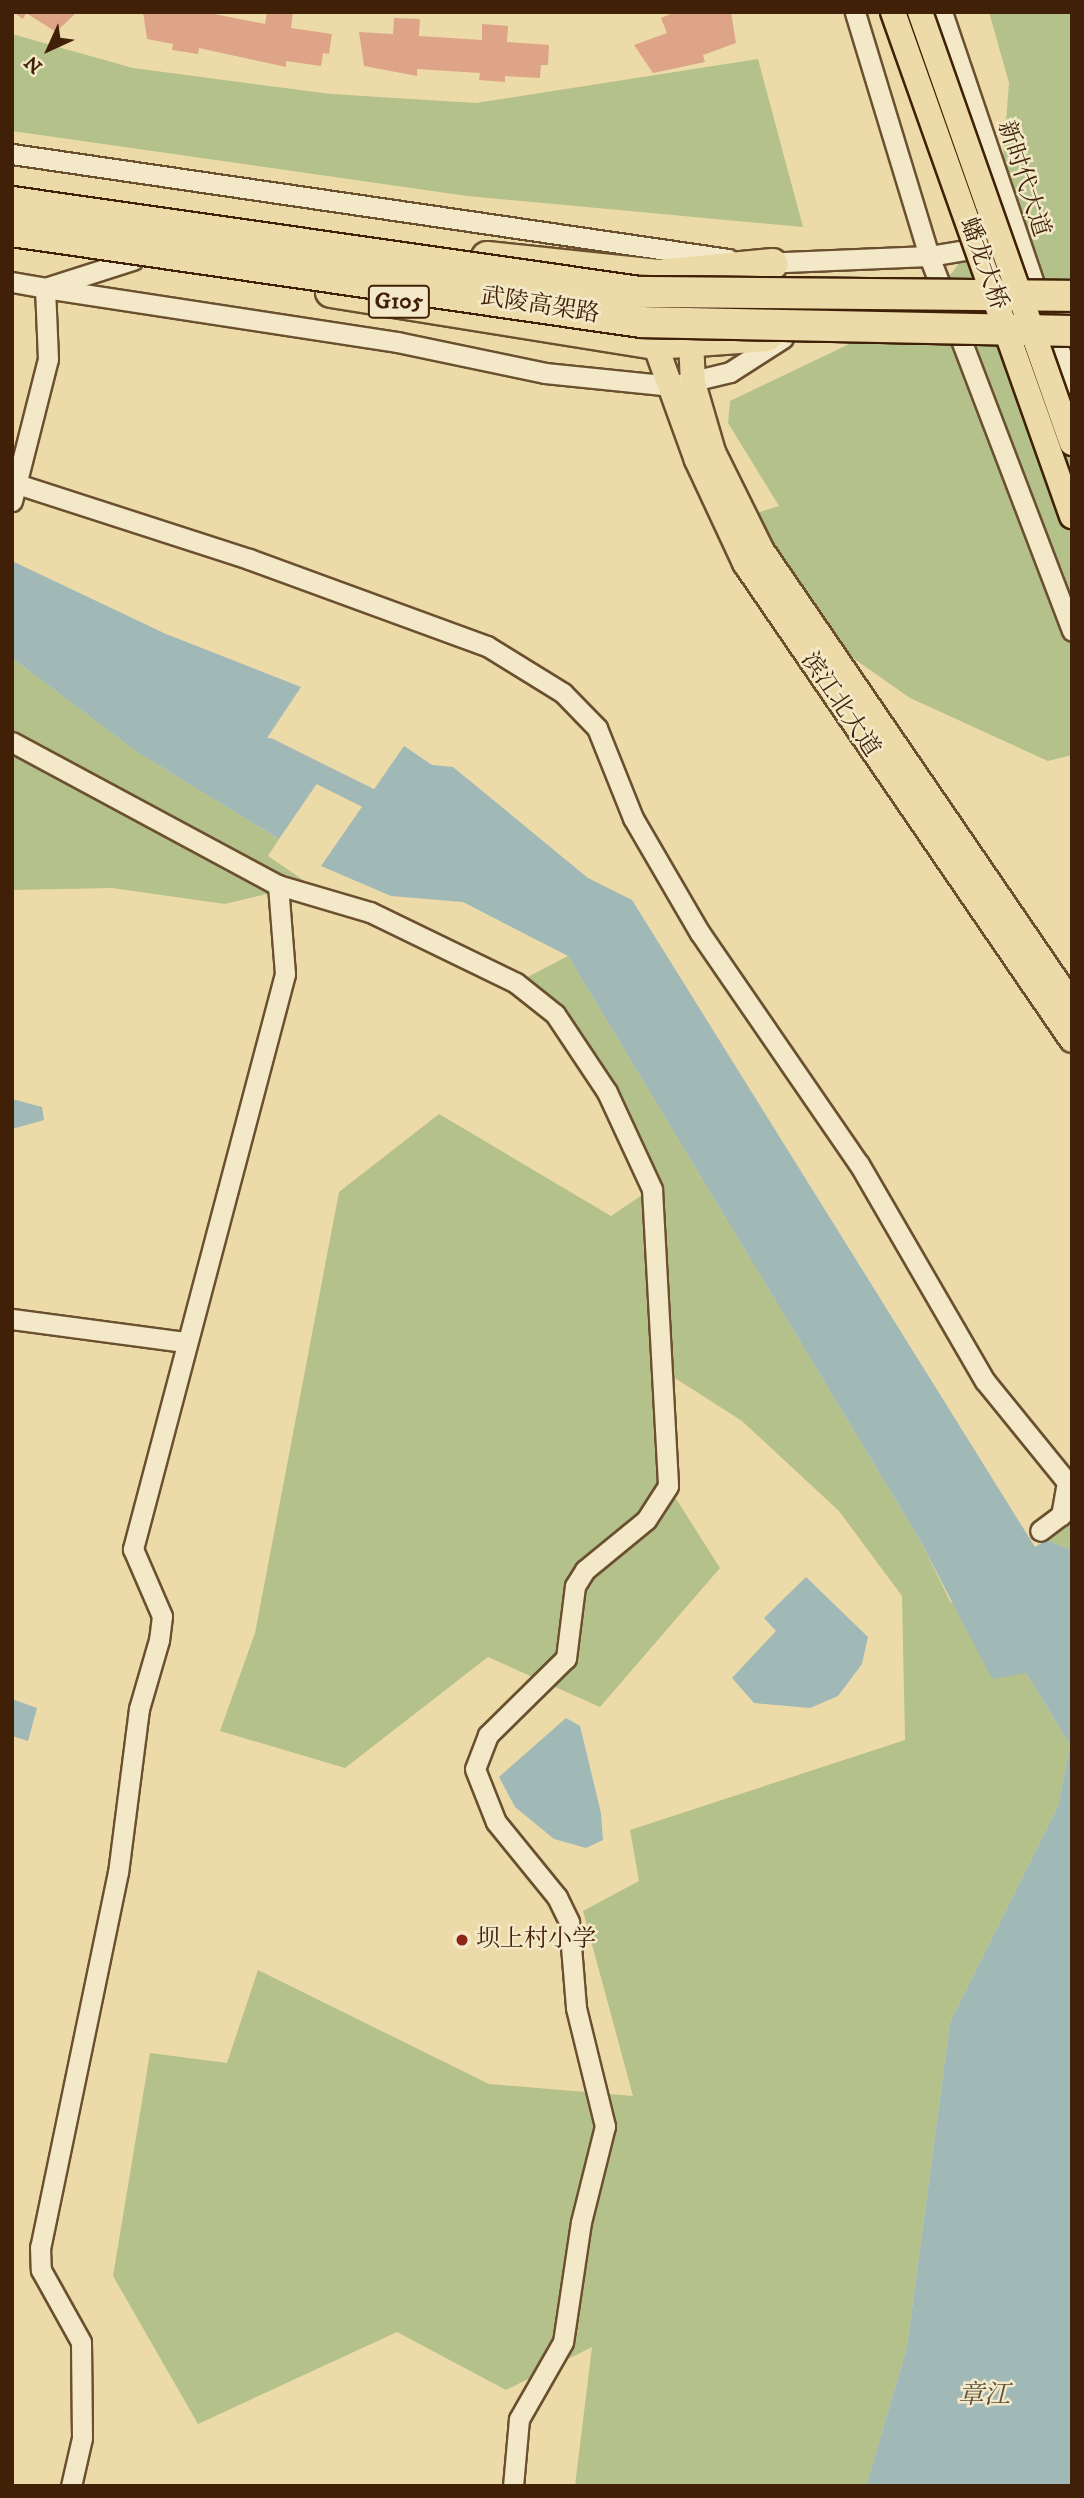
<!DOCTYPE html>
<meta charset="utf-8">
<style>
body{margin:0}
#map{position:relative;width:1084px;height:2498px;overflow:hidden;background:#ecdba9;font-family:"IM FELL DW Pica","Noto Serif SC",serif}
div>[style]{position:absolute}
.green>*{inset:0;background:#b4c18b}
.water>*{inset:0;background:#a0b8b6}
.canal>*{height:21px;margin:-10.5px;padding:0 10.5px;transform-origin:10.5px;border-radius:10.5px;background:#a0b8b6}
.building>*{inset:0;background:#dea487}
.roads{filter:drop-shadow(2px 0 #6b5030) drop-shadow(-2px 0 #6b5030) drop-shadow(0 2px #6b5030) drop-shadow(0 -2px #6b5030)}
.minor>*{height:19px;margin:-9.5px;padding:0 9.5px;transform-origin:9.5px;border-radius:9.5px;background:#f3e8c7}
.major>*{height:24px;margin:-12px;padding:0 12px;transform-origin:12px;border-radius:12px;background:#ecdba9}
.highway>*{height:30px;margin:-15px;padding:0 15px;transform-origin:15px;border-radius:15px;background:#ecdba9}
.bridges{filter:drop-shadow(2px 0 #402107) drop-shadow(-2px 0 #402107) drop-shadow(0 2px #402107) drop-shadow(0 -2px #402107)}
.major-bridge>*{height:24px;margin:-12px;padding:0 12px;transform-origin:12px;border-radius:12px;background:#ecdba9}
.highway-bridge>*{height:30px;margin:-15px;padding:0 15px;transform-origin:15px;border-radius:15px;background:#ecdba9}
.dots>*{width:19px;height:19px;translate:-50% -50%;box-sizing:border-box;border:4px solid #f3e8c7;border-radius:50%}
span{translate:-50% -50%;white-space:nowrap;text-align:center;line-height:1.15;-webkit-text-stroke:5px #f3e8c7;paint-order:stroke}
.shield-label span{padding:2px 5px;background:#f3e8c7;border:2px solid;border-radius:5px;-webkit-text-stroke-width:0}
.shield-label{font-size:23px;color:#402107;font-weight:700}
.street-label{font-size:24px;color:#402107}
.poi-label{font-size:24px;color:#402107}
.left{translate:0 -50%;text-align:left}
.water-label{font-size:26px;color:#5d4e3c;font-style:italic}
.frame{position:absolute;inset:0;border:14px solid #402107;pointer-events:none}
.north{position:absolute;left:14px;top:14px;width:70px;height:70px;-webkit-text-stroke:5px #f3e8c7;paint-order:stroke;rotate:225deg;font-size:19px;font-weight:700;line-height:28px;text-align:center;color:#402107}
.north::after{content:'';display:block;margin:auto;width:24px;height:32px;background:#402107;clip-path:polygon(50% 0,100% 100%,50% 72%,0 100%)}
</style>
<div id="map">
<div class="green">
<i style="clip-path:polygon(989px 12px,1072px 12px,1072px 755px,1048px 761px,910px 698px,792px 615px,724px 523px,779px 506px,728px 423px,730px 401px,891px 324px,953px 272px,1000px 197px,1009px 83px)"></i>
<i style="clip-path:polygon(12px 34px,133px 68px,331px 94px,476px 103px,758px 59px,803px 227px,467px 196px,12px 131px)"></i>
<i style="clip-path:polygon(12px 658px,137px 752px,279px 839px,268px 856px,309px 884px,225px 904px,112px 888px,12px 890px)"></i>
<i style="clip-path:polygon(568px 956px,922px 1544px,950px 1601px,1026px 1673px,1070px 1745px,1058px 1806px,950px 2022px,907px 2347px,866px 2486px,575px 2486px,592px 2347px,506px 2390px,397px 2332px,198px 2424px,113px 2276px,150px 2053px,227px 2063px,258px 1970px,489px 2084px,633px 2096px,583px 1911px,639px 1881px,630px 1830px,905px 1740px,902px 1596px,839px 1511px,742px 1421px,667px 1373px,668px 1486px,720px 1568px,600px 1707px,488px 1657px,345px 1768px,220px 1731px,255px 1633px,339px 1192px,439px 1114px,611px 1216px,651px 1189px,555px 1014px,516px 983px)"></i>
<i style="clip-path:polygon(1072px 1521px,1072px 1550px,1046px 1540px,1059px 1532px)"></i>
</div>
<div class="water">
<i style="clip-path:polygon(12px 561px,166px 634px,301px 687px,265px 741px,320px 779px,279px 839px,137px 752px,12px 658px)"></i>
<i style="clip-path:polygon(404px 746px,432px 765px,453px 767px,588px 878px,632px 900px,1035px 1547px,1046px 1540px,1072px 1550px,1072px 2486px,866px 2486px,907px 2347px,950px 2022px,1058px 1806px,1070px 1745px,1026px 1673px,992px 1679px,922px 1544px,568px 956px,463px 902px,391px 896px,321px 866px)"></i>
<i style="clip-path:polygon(12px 1099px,42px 1107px,44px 1120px,12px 1129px)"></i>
<i style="clip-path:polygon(806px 1577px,868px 1637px,862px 1664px,838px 1696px,810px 1708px,754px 1703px,732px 1678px,776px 1631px,764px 1618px)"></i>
<i style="clip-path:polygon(12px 1699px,37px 1708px,28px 1741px,12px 1736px)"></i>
<i style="clip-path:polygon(566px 1718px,580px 1726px,601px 1813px,603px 1840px,586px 1848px,554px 1839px,515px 1807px,499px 1777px)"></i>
</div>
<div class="canal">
<i style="left:268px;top:748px;width:140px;rotate:26.4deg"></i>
</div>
<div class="building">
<i style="clip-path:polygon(13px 12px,77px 12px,56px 32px,26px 13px,23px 19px)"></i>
<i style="clip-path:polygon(143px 12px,204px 12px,265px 24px,267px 12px,293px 12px,291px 28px,332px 34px,329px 54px,323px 53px,321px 66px,286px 61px,286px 67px,199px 48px,198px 54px,172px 50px,173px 44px,147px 39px)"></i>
<i style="clip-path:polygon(675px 12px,731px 12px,736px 43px,703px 55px,705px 62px,653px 73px,634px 45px,667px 33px,661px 18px)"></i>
<i style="clip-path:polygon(394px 18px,420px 19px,419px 36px,482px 40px,482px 24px,508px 26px,507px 42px,549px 45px,548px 65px,541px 65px,540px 78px,505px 76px,505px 82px,479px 80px,480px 73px,417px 69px,417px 76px,364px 66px,359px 32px,393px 34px)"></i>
</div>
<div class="roads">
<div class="minor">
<i style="left:942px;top:12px;width:319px;rotate:71.3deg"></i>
<i style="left:1044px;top:314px;width:30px;rotate:176deg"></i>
<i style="left:12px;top:154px;width:724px;rotate:8.34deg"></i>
<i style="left:989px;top:246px;width:61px;rotate:170.5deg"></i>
<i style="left:929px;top:256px;width:401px;rotate:69.1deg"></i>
<i style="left:761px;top:263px;width:168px;rotate:-2.4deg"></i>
<i style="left:929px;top:256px;width:255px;rotate:-106.9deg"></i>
<i style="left:12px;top:282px;width:34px;rotate:10deg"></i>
<i style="left:45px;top:288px;width:92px;rotate:-17.7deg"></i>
<i style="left:1048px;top:322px;width:66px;rotate:68.5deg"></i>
<i style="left:20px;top:485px;width:241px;rotate:17.9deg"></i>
<i style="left:249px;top:559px;width:253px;rotate:20.1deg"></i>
<i style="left:487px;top:646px;width:89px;rotate:31.7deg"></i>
<i style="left:563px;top:693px;width:49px;rotate:45.8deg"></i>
<i style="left:597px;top:728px;width:97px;rotate:68.2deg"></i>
<i style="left:633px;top:818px;width:133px;rotate:59.8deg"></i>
<i style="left:700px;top:933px;width:280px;rotate:55.5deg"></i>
<i style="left:859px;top:1164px;width:251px;rotate:59.9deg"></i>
<i style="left:985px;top:1381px;width:130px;rotate:50.9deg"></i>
<i style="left:1067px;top:1482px;width:34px;rotate:100deg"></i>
<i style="left:1061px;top:1515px;width:26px;rotate:143deg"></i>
<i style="left:12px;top:501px;width:146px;rotate:-75.8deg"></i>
<i style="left:48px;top:359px;width:71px;rotate:-92.4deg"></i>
<i style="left:45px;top:288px;width:356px;rotate:8.7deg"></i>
<i style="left:397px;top:342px;width:151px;rotate:11.8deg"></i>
<i style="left:545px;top:373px;width:128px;rotate:5.8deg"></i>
<i style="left:672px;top:386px;width:60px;rotate:-13.6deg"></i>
<i style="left:730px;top:372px;width:63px;rotate:-32.7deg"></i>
<i style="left:12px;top:742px;width:302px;rotate:28.3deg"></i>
<i style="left:278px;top:885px;width:89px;rotate:85.5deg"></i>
<i style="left:285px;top:974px;width:595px;rotate:104.81deg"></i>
<i style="left:133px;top:1549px;width:73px;rotate:66.6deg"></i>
<i style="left:162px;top:1616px;width:24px;rotate:97deg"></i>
<i style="left:159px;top:1640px;width:72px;rotate:106.2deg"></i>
<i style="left:139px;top:1709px;width:164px;rotate:97.3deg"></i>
<i style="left:118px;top:1872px;width:383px;rotate:101.7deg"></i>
<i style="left:40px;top:2247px;width:23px;rotate:88deg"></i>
<i style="left:41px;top:2270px;width:82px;rotate:60.9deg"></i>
<i style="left:81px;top:2342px;width:96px;rotate:89.4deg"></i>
<i style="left:82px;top:2438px;width:49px;rotate:102.9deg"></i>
<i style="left:278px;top:885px;width:96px;rotate:16.4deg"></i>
<i style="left:370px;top:912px;width:162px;rotate:25.9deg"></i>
<i style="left:516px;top:983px;width:50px;rotate:38.5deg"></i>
<i style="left:555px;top:1014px;width:94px;rotate:56.3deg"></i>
<i style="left:607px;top:1092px;width:107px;rotate:65.1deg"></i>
<i style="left:652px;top:1189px;width:297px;rotate:86.9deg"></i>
<i style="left:668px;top:1486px;width:40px;rotate:122.9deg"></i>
<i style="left:646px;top:1520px;width:79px;rotate:140.7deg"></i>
<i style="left:585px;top:1570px;width:19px;rotate:122deg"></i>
<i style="left:575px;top:1586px;width:73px;rotate:97.1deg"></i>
<i style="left:566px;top:1658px;width:110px;rotate:135.4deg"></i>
<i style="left:488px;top:1735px;width:36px;rotate:111deg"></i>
<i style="left:475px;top:1769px;width:57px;rotate:68.4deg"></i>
<i style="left:496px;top:1822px;width:97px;rotate:50.9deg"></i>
<i style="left:557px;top:1897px;width:28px;rotate:64deg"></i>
<i style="left:569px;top:1922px;width:86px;rotate:85.3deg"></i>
<i style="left:576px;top:2008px;width:122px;rotate:76.2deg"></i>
<i style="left:605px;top:2126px;width:99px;rotate:104deg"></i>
<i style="left:581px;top:2222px;width:121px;rotate:98.5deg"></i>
<i style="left:563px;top:2342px;width:89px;rotate:119.7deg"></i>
<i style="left:519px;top:2419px;width:67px;rotate:95.1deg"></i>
<i style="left:12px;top:1319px;width:174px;rotate:7.6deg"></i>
</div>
<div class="major">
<i style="left:691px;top:341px;width:42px;rotate:87.3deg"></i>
<i style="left:693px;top:383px;width:72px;rotate:73.8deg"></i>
<i style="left:713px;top:452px;width:110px;rotate:63.7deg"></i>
<i style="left:762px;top:551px;width:549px;rotate:55.62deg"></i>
<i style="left:655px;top:344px;width:123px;rotate:70.1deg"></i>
<i style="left:697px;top:460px;width:114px;rotate:65deg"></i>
<i style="left:745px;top:563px;width:578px;rotate:55.57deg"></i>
</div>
<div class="highway">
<i style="left:487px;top:257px;width:172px;rotate:6deg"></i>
<i style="left:658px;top:275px;width:115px;rotate:-5.5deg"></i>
<i style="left:331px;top:292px;width:328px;rotate:9.1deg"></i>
<i style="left:655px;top:344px;width:112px;rotate:-4.1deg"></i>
</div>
</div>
<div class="bridges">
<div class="major-bridge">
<i style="left:893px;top:12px;width:535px;rotate:70.45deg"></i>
<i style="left:920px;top:12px;width:457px;rotate:70.6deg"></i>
</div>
<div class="highway-bridge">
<i style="left:12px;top:202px;width:634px;rotate:8.16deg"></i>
<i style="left:640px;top:292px;width:432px;rotate:0.5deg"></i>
<i style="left:12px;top:231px;width:636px;rotate:8.23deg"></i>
<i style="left:641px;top:322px;width:431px;rotate:1.2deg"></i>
</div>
</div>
<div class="dots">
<i style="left:462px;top:1940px;background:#8f2418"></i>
</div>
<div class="shield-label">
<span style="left:399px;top:302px">G105</span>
</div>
<div class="street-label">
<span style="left:1023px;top:179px;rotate:72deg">新时代大道</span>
<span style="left:983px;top:264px;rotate:70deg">蟠龙大桥</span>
<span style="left:540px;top:306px;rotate:9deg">武陵高架路</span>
<span style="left:840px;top:705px;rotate:56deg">滨江北大道</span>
</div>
<div class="poi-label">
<span class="left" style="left:476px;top:1940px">坝上村小学</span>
</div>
<div class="water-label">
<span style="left:984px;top:2396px">章江</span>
</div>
<div class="frame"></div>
<div class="north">N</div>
</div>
